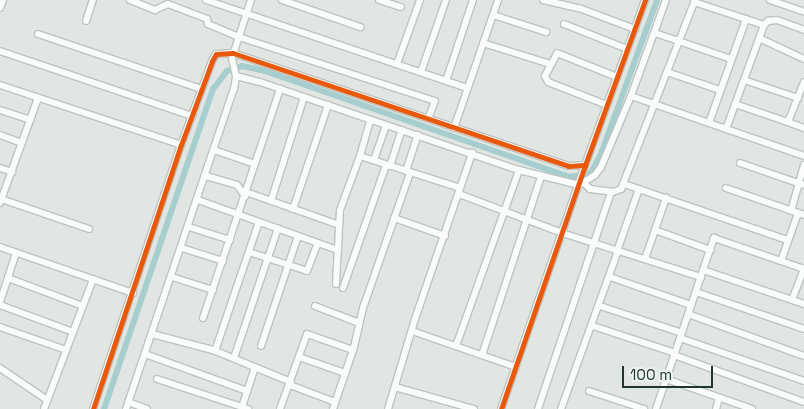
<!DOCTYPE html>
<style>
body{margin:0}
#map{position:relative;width:804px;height:409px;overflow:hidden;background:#e1e6e3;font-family:"Space Grotesk",sans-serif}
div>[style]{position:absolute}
.canal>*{height:6px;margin:-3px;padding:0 3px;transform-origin:3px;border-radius:3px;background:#a6cecf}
.roads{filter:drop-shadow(1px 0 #bec3c0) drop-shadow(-1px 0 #bec3c0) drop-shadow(0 1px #bec3c0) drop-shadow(0 -1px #bec3c0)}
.street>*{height:6px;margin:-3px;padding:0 3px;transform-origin:3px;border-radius:3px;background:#fafbfb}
.cycleway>*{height:5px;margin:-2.5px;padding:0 2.5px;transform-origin:2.5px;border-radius:2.5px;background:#e8590c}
span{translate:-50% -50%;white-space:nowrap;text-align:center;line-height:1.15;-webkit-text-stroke:5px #eef5f1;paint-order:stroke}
.scale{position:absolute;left:622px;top:366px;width:91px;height:22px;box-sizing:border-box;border:2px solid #22352e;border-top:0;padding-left:6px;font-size:15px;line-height:18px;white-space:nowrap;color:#22352e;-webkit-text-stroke:4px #eef5f1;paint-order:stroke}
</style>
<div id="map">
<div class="canal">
<i style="left:104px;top:409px;width:338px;rotate:-71.2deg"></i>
<i style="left:213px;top:89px;width:23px;rotate:-52deg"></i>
<i style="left:227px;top:71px;width:16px;rotate:-18deg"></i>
<i style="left:242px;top:66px;width:24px;rotate:12deg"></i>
<i style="left:265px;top:71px;width:322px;rotate:19.2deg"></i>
<i style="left:569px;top:177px;width:22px;rotate:-10deg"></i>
<i style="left:591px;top:173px;width:21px;rotate:-62deg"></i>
<i style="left:601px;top:154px;width:164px;rotate:-70deg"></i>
</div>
<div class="roads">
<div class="street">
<i style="left:130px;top:0;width:27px;rotate:22deg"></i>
<i style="left:155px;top:10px;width:14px;rotate:-25deg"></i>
<i style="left:168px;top:4px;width:42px;rotate:21deg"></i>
<i style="left:207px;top:19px;width:5px;rotate:79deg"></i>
<i style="left:208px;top:24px;width:34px;rotate:23deg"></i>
<i style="left:239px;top:37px;width:206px;rotate:18.1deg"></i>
<i style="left:435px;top:101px;width:19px;rotate:111deg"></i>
<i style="left:206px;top:0;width:276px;rotate:18.6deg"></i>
<i style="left:282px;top:0;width:83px;rotate:19.1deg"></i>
<i style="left:379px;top:0;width:23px;rotate:18deg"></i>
<i style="left:543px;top:0;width:37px;rotate:13deg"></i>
<i style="left:579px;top:8px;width:60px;rotate:20.6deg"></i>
<i style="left:770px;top:0;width:36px;rotate:19deg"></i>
<i style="left:694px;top:2px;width:74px;rotate:18.2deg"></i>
<i style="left:0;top:8px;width:9px;rotate:-69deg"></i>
<i style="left:493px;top:15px;width:56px;rotate:17.8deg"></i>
<i style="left:86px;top:21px;width:22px;rotate:-72deg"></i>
<i style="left:564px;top:24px;width:68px;rotate:21.6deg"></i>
<i style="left:655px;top:33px;width:80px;rotate:18.9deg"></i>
<i style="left:38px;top:34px;width:172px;rotate:18.6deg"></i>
<i style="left:759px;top:38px;width:50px;rotate:25deg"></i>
<i style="left:483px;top:43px;width:70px;rotate:17.4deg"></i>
<i style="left:0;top:51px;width:203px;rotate:18.7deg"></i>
<i style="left:397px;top:64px;width:68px;rotate:-70.2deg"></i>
<i style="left:421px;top:72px;width:76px;rotate:-70.9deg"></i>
<i style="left:667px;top:72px;width:56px;rotate:18.8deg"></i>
<i style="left:236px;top:76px;width:25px;rotate:14deg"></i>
<i style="left:260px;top:82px;width:274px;rotate:18.8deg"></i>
<i style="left:519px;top:170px;width:62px;rotate:14deg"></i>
<i style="left:579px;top:185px;width:19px;rotate:-32deg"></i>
<i style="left:595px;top:175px;width:10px;rotate:-53deg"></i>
<i style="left:601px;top:167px;width:77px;rotate:-67.1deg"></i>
<i style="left:631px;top:96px;width:102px;rotate:-70deg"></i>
<i style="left:744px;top:80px;width:57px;rotate:18.4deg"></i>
<i style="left:446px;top:81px;width:85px;rotate:-71.6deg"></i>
<i style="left:804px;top:82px;width:43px;rotate:111.8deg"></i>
<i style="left:788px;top:122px;width:17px;rotate:21deg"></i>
<i style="left:0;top:85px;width:191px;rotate:18.3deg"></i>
<i style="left:631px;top:96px;width:183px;rotate:19.1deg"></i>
<i style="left:735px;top:104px;width:56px;rotate:18.8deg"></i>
<i style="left:607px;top:105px;width:63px;rotate:-158.7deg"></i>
<i style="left:548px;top:82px;width:7px;rotate:-117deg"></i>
<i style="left:545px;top:76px;width:26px;rotate:-62deg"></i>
<i style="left:557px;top:53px;width:65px;rotate:21.8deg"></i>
<i style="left:0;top:110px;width:32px;rotate:18deg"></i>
<i style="left:709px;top:123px;width:110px;rotate:-70.4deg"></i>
<i style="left:454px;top:128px;width:135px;rotate:-71deg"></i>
<i style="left:726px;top:129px;width:111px;rotate:-69.9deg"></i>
<i style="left:764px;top:25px;width:6px;rotate:-45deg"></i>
<i style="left:768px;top:21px;width:9px;rotate:-6deg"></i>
<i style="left:777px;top:20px;width:29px;rotate:20deg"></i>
<i style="left:0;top:135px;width:23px;rotate:20deg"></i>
<i style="left:214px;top:150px;width:43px;rotate:18.9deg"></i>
<i style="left:360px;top:156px;width:105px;rotate:17.7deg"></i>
<i style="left:374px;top:160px;width:37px;rotate:-71deg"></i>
<i style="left:740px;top:163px;width:68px;rotate:19deg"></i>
<i style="left:390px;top:166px;width:38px;rotate:-72deg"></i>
<i style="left:0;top:168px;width:13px;rotate:18deg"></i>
<i style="left:406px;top:171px;width:38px;rotate:-72deg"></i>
<i style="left:206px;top:176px;width:32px;rotate:16deg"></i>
<i style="left:237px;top:185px;width:14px;rotate:54deg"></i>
<i style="left:584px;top:183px;width:8px;rotate:45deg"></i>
<i style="left:590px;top:189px;width:23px;rotate:7deg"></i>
<i style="left:613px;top:192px;width:9px;rotate:-21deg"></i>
<i style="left:621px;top:189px;width:203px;rotate:-68.6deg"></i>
<i style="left:624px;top:184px;width:173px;rotate:18.9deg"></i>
<i style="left:726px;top:188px;width:83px;rotate:19.1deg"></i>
<i style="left:246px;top:192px;width:99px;rotate:19.5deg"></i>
<i style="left:459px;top:194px;width:110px;rotate:20.7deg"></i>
<i style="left:562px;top:233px;width:146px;rotate:17.6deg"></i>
<i style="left:1px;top:199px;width:93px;rotate:18.8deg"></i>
<i style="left:198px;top:200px;width:149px;rotate:19.7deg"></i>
<i style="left:271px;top:201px;width:109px;rotate:-72.4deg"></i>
<i style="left:0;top:203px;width:112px;rotate:-70.1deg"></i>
<i style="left:293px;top:209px;width:110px;rotate:-71.4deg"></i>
<i style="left:791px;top:211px;width:48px;rotate:-74.2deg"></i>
<i style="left:394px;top:218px;width:54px;rotate:19.4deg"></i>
<i style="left:189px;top:227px;width:43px;rotate:17.6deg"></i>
<i style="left:655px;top:230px;width:59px;rotate:20deg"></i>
<i style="left:0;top:247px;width:141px;rotate:19.1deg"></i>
<i style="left:182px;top:248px;width:43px;rotate:17.6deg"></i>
<i style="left:617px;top:251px;width:66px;rotate:-70.5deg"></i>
<i style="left:249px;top:252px;width:61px;rotate:18.1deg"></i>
<i style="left:307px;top:271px;width:30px;rotate:-69deg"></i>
<i style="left:645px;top:259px;width:65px;rotate:-71deg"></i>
<i style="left:781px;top:261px;width:51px;rotate:-70.5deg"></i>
<i style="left:703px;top:270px;width:107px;rotate:18.6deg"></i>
<i style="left:172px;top:277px;width:43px;rotate:17.6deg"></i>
<i style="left:610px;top:277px;width:86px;rotate:19.1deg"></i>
<i style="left:8px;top:278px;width:80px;rotate:20.5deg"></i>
<i style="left:336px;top:284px;width:74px;rotate:-86.9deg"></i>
<i style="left:340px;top:210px;width:58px;rotate:-69.7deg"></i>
<i style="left:360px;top:156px;width:37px;rotate:-74deg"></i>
<i style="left:343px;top:288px;width:130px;rotate:-70.7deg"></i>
<i style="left:696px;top:292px;width:114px;rotate:18.9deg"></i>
<i style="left:792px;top:300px;width:34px;rotate:-69deg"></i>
<i style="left:0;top:302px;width:52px;rotate:-71.9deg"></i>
<i style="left:0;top:305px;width:78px;rotate:20.3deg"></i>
<i style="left:315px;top:306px;width:47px;rotate:21.1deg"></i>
<i style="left:600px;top:306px;width:86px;rotate:18.2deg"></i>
<i style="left:688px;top:314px;width:123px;rotate:19.9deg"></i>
<i style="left:203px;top:318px;width:242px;rotate:-71.4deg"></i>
<i style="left:593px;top:326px;width:86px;rotate:18.2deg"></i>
<i style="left:0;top:327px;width:70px;rotate:19.2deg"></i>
<i style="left:412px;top:331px;width:110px;rotate:19.1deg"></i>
<i style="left:152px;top:334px;width:63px;rotate:14.7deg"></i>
<i style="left:213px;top:350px;width:84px;rotate:22.3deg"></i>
<i style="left:680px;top:338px;width:131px;rotate:19.1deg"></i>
<i style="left:261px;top:346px;width:116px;rotate:-71.4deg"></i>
<i style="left:456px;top:346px;width:187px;rotate:-70.3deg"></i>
<i style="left:215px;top:351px;width:136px;rotate:-71.2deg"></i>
<i style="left:145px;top:354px;width:109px;rotate:19.9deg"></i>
<i style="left:482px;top:355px;width:188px;rotate:-71.7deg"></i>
<i style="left:674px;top:355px;width:138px;rotate:19.9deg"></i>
<i style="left:299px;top:357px;width:49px;rotate:19.2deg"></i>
<i style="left:234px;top:358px;width:137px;rotate:-71.3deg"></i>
<i style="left:0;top:368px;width:57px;rotate:34.2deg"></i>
<i style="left:157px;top:379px;width:96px;rotate:18.2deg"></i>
<i style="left:666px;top:379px;width:91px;rotate:19.2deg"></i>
<i style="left:290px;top:385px;width:48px;rotate:20.7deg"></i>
<i style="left:395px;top:387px;width:82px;rotate:15.6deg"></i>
<i style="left:589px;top:391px;width:58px;rotate:18.1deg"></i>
<i style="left:128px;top:402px;width:20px;rotate:20deg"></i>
<i style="left:242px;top:407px;width:42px;rotate:-72deg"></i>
<i style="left:44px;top:409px;width:139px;rotate:-69.3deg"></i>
<i style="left:93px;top:409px;width:278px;rotate:-71.6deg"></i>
<i style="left:181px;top:145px;width:90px;rotate:-69.7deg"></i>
<i style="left:212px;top:61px;width:8px;rotate:-60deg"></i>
<i style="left:216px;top:54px;width:17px;rotate:-3deg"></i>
<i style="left:233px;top:53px;width:354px;rotate:18.6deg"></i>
<i style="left:568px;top:166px;width:17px;rotate:-3deg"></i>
<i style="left:126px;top:409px;width:338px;rotate:-71.4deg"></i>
<i style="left:234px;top:89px;width:13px;rotate:-81deg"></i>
<i style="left:236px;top:76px;width:18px;rotate:-103deg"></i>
<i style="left:232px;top:58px;width:61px;rotate:-71.9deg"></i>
<i style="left:280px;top:409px;width:80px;rotate:-70.2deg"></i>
<i style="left:307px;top:334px;width:49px;rotate:19.2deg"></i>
<i style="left:333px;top:409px;width:65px;rotate:-71.3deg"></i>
<i style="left:354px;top:347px;width:40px;rotate:-77deg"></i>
<i style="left:363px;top:308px;width:143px;rotate:-70.8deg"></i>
<i style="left:388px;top:409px;width:94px;rotate:-73.3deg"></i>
<i style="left:415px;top:319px;width:176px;rotate:-71deg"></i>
<i style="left:501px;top:409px;width:258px;rotate:-71deg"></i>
<i style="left:585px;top:165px;width:176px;rotate:-70deg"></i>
<i style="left:538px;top:409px;width:229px;rotate:-71.4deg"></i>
<i style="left:561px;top:409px;width:168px;rotate:-70.2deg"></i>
<i style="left:656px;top:409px;width:181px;rotate:-71.3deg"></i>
<i style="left:714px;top:238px;width:95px;rotate:19deg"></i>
<i style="left:716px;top:409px;width:11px;rotate:-75deg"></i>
</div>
</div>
<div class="cycleway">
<i style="left:93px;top:409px;width:278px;rotate:-71.6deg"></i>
<i style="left:181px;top:145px;width:90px;rotate:-69.7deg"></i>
<i style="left:212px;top:61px;width:8px;rotate:-60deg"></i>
<i style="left:216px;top:54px;width:17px;rotate:-3deg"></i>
<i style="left:233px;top:53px;width:354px;rotate:18.6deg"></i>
<i style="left:568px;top:166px;width:17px;rotate:-3deg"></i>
<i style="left:501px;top:409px;width:258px;rotate:-71deg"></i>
<i style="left:585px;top:165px;width:176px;rotate:-70deg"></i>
</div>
<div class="scale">100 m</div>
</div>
